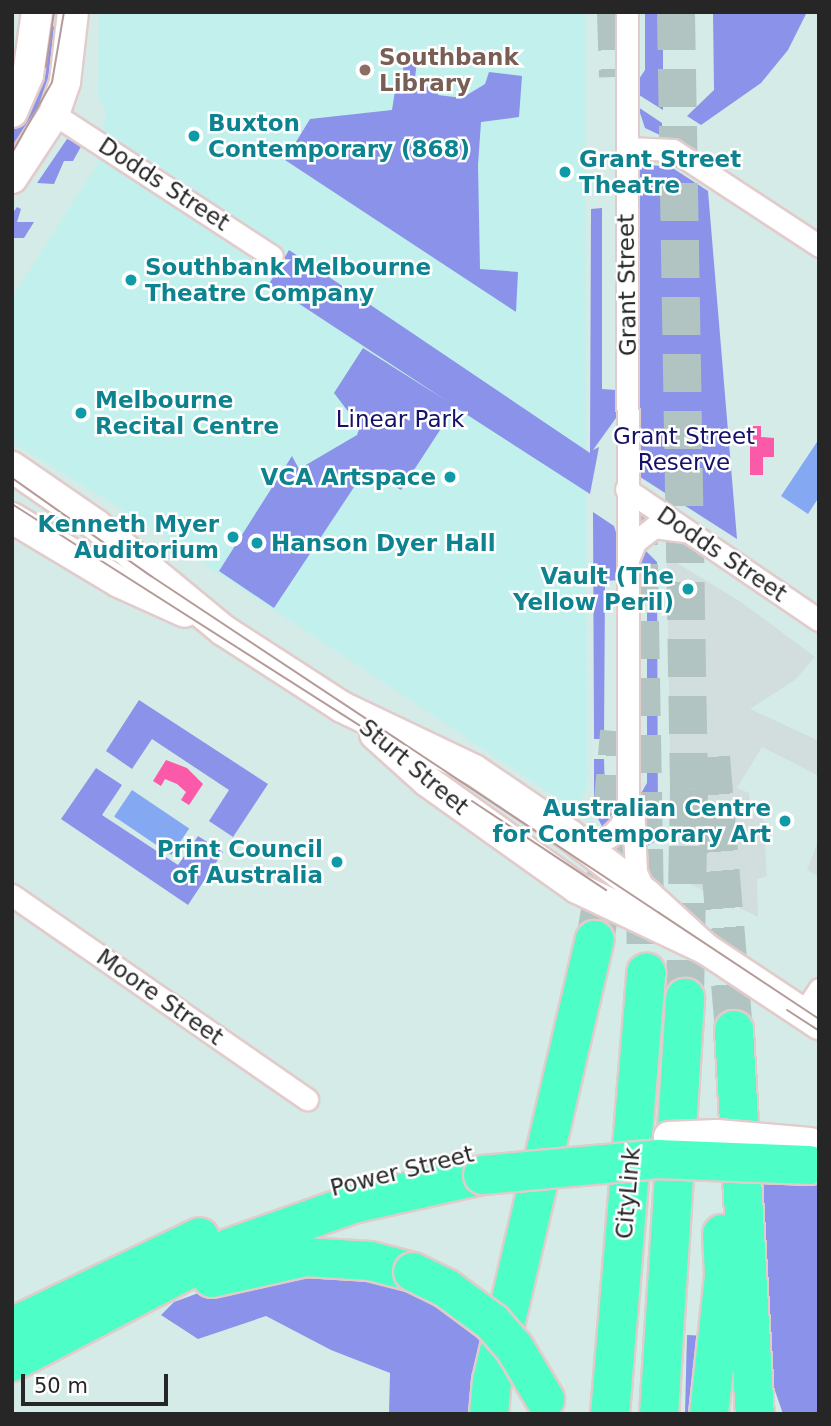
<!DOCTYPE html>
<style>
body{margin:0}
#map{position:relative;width:831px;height:1426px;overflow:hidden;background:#d5ebe8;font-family:"DejaVu Sans",sans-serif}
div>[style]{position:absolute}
.education>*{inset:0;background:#c2f0ed}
.green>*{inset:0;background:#8a93e9}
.pitch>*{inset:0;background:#84a8f2;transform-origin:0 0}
.plaza>*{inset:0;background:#d1dedd}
.water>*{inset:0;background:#fb5aa8}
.highway-tunnel>*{height:38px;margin-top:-19px;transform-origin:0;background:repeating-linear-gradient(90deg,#b2c4c1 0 38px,transparent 0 57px)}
.roads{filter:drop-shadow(2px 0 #e2cccb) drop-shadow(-2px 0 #e2cccb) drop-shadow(0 2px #e2cccb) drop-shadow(0 -2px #e2cccb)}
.street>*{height:21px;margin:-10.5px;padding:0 10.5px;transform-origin:10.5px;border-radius:10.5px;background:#fff}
.secondary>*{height:30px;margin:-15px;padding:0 15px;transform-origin:15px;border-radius:15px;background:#fff}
.highway>*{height:38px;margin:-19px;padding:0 19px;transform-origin:19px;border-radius:19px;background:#4dffc7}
.tram>*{height:2px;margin:-1px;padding:0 1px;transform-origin:1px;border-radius:1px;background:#b49b98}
.bridges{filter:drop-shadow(2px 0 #e2cccb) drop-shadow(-2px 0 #e2cccb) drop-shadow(0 2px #e2cccb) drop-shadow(0 -2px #e2cccb)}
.secondary-bridge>*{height:30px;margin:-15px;padding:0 15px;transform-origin:15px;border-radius:15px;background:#fff}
.highway-bridge>*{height:38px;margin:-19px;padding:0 19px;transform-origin:19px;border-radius:19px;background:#4dffc7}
.dots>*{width:19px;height:19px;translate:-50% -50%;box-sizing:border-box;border:4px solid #fff;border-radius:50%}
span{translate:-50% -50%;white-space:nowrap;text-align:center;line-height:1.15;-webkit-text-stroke:5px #fff;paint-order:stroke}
.education-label{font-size:23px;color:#785e54;font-weight:700}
.left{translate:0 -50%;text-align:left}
.culture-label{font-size:23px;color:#0d838f;font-weight:700}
.right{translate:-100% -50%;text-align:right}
.street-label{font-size:23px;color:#262626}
.park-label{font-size:23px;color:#151169}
.frame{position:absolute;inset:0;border:14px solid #262626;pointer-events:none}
.scale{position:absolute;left:21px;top:1374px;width:147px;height:32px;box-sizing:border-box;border:4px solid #262626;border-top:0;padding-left:9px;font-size:21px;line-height:24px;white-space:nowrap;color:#262626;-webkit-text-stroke:5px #fff;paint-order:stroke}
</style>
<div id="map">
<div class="education">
<i style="clip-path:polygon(99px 12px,585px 12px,587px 789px,574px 809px,117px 506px,12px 442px,12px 297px,97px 165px,106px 113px,98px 96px)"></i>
</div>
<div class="green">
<i style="clip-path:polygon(645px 12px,663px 12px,663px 110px,639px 95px,637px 82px,645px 70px)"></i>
<i style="clip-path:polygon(713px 12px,807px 12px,788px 50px,761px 83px,701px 125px,687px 116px,714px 90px)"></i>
<i style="clip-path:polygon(49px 26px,68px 28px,53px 89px,12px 161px,12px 131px,24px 114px)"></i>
<i style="clip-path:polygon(403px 61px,417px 62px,414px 85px,439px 88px,438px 95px,462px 98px,485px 84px,489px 72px,522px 76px,519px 117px,481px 122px,478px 165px,480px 269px,518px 272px,516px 312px,285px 160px,310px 119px,392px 110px,396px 84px,403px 83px)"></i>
<i style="clip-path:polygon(638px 107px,662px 123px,662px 136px,645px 128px)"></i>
<i style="clip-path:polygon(67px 139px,83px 143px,73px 161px,64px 161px,54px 184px,37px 183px)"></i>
<i style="clip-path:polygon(639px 164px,671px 167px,708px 191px,737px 539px,637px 475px)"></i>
<i style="clip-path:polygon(17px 207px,21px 209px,17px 222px,34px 222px,24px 238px,12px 238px,12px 214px)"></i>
<i style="clip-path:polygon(602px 208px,602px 389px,616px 390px,616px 418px,593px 450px,599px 447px,590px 494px,455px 407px,401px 490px,366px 469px,274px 608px,219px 571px,292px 456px,299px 469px,357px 435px,360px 427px,334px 393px,363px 348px,447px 401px,269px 284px,289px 250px,590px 453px,591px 209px)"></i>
<i style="clip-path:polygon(593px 512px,614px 526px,618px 539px,618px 580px,605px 581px,604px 739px,594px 739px)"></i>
<i style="clip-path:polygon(646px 551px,657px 562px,658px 840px,640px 850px,640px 795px,647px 783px,647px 591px,640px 580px,640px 562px)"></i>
<i style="clip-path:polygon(139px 700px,268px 784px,233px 837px,209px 821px,229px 790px,152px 739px,132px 769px,106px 751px)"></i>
<i style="clip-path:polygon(594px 759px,604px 759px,605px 795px,618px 795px,620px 809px,604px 830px,594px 811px)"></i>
<i style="clip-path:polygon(96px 768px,122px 785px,102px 815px,178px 865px,198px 836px,223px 852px,188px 905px,61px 819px)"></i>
<i style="clip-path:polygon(759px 1171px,819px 1177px,819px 1414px,783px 1414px,772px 1382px)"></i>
<i style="clip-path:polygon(283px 1274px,381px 1277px,440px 1301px,488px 1340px,475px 1414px,389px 1414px,390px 1373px,331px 1350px,266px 1316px,198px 1339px,161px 1315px,174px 1302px,204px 1291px)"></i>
<i style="clip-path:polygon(687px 1335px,706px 1336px,699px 1414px,685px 1414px)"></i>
</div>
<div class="pitch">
<i style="clip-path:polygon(819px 439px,819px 497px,808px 514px,781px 496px)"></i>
<i style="left:132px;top:790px;width:69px;height:32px;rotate:34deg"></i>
</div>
<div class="plaza">
<i style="clip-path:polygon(667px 557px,741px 602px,815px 657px,795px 680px,750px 709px,819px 741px,819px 776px,762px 747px,737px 788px,749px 793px,751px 814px,763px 812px,767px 876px,757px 879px,758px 917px,672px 875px)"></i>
<i style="clip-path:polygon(819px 839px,819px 876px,807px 870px)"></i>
</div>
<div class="water">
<i style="clip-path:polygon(750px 426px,761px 426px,761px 437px,774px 438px,774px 457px,763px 457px,763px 475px,750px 475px)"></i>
<i style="clip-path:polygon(166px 760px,187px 768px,203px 784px,189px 805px,181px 800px,186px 792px,177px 784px,165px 779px,161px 786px,153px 781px)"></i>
</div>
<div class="highway-tunnel">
<i style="left:616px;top:12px;width:65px;rotate:88.2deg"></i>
<i style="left:676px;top:12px;width:777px;rotate:89.04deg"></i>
<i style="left:689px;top:789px;width:209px;rotate:91.1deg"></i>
<i style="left:638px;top:507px;width:465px;rotate:89deg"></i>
<i style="left:711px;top:757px;width:274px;rotate:85.2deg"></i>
<i style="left:595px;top:940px;width:71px;rotate:-80.3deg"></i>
<i style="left:607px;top:870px;width:139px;rotate:-85deg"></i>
</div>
<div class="roads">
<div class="street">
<i style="left:54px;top:114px;width:260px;rotate:33.1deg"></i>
<i style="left:627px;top:148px;width:46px;rotate:2.5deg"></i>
<i style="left:673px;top:150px;width:175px;rotate:33.3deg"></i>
<i style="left:626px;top:489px;width:233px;rotate:34.2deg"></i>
<i style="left:629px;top:557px;width:16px;rotate:-68deg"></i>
<i style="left:635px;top:542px;width:24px;rotate:-38deg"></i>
<i style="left:654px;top:527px;width:30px;rotate:8deg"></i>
<i style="left:633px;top:804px;width:68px;rotate:87.5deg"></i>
<i style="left:636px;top:872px;width:22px;rotate:66deg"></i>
<i style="left:576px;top:838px;width:21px;rotate:14deg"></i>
<i style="left:596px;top:843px;width:14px;rotate:-25deg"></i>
<i style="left:609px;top:837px;width:16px;rotate:-45deg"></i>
<i style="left:620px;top:826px;width:21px;rotate:-67deg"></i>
<i style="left:628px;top:807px;width:795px;rotate:-90.07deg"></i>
<i style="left:12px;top:895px;width:359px;rotate:34.7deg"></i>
<i style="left:803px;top:1014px;width:30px;rotate:-57deg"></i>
</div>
<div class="secondary">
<i style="left:12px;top:112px;width:40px;rotate:-66.6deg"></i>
<i style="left:28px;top:75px;width:64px;rotate:-81.9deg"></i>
<i style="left:12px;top:178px;width:77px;rotate:-56.7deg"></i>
<i style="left:54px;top:114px;width:34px;rotate:-71deg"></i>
<i style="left:65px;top:82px;width:70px;rotate:-83.5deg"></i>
<i style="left:12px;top:467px;width:102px;rotate:34.6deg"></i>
<i style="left:96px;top:525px;width:165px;rotate:39.6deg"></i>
<i style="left:223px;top:630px;width:142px;rotate:32.9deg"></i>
<i style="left:342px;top:707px;width:146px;rotate:25.5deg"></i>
<i style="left:474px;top:770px;width:117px;rotate:34.2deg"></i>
<i style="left:571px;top:836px;width:96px;rotate:37.8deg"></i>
<i style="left:647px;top:895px;width:80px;rotate:42.5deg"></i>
<i style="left:12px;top:518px;width:125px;rotate:30.9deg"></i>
<i style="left:119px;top:582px;width:72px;rotate:24.4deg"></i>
<i style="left:375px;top:734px;width:70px;rotate:42.1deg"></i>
<i style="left:427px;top:781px;width:184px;rotate:35.5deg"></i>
<i style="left:577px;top:888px;width:143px;rotate:25.3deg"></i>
<i style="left:706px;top:949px;width:136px;rotate:33.6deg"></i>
</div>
<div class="highway">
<i style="left:734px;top:1030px;width:385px;rotate:86.9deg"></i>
<i style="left:212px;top:1278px;width:95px;rotate:-12.7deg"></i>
<i style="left:305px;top:1257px;width:65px;rotate:3.5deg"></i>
<i style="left:370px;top:1261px;width:44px;rotate:14.3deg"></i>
<i style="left:12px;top:1327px;width:208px;rotate:-25.6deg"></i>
<i style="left:12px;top:1362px;width:245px;rotate:-27.7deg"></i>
<i style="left:229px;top:1248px;width:132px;rotate:-19.5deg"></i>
<i style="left:353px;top:1204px;width:133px;rotate:-12.6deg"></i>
<i style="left:489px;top:1414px;width:33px;rotate:-85deg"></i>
<i style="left:492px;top:1381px;width:453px;rotate:-76.9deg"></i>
<i style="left:610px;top:1414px;width:443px;rotate:-85.3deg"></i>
<i style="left:659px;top:1414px;width:417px;rotate:-86.4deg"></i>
<i style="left:709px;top:1414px;width:140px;rotate:-83.8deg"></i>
<i style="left:724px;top:1275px;width:41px;rotate:-92.8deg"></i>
</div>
</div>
<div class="tram">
<i style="left:46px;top:67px;width:56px;rotate:-81.7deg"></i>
<i style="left:12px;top:153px;width:81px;rotate:-60.6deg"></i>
<i style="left:52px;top:82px;width:71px;rotate:-80.3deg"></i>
<i style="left:12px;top:478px;width:170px;rotate:35.2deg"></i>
<i style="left:151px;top:576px;width:802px;rotate:33.55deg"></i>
<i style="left:12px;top:504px;width:439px;rotate:32.5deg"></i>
<i style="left:472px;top:801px;width:161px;rotate:33.6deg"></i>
<i style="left:787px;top:1010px;width:38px;rotate:33deg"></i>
</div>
<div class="bridges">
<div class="secondary-bridge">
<i style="left:669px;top:1137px;width:48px;rotate:-2.4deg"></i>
<i style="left:717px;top:1135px;width:93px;rotate:4.9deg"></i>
</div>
<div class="highway-bridge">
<i style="left:483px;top:1175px;width:176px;rotate:-5.2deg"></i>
<i style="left:658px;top:1159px;width:151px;rotate:2.3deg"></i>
<i style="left:413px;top:1272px;width:37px;rotate:26deg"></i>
<i style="left:446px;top:1288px;width:57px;rotate:36.5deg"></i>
<i style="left:492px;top:1322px;width:33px;rotate:49deg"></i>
<i style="left:514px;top:1347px;width:61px;rotate:59.2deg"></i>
</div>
</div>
<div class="dots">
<i style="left:365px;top:70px;background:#8d6e63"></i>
<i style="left:194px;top:136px;background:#0f9aa8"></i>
<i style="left:565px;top:172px;background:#0f9aa8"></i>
<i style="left:131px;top:280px;background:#0f9aa8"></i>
<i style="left:81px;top:413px;background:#0f9aa8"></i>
<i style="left:450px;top:477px;background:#0f9aa8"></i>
<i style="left:233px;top:537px;background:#0f9aa8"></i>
<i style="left:257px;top:543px;background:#0f9aa8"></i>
<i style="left:688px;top:589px;background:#0f9aa8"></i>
<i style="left:785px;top:821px;background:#0f9aa8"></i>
<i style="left:337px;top:862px;background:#0f9aa8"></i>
</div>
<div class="education-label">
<span class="left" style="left:379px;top:70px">Southbank<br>Library</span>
</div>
<div class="culture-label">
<span class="left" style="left:208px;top:136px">Buxton<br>Contemporary (868)</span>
<span class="left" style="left:579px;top:172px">Grant Street<br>Theatre</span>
<span class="left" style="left:145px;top:280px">Southbank Melbourne<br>Theatre Company</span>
<span class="left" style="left:95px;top:413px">Melbourne<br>Recital Centre</span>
<span class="right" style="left:436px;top:477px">VCA Artspace</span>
<span class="right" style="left:219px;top:537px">Kenneth Myer<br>Auditorium</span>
<span class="left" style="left:271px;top:543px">Hanson Dyer Hall</span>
<span class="right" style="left:674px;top:589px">Vault (The<br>Yellow Peril)</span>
<span class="right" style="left:771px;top:821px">Australian Centre<br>for Contemporary Art</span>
<span class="right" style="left:323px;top:862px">Print Council<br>of Australia</span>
</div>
<div class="street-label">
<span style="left:164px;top:184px;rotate:33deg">Dodds Street</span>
<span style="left:627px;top:285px;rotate:-91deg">Grant Street</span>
<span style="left:722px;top:554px;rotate:34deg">Dodds Street</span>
<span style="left:414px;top:767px;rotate:40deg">Sturt Street</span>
<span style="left:160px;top:997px;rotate:35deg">Moore Street</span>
<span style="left:402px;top:1171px;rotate:-14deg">Power Street</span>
<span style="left:628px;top:1193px;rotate:-85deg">CityLink</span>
</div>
<div class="park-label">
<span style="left:400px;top:419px">Linear Park</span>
<span style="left:684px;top:449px">Grant Street<br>Reserve</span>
</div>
<div class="frame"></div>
<div class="scale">50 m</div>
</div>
